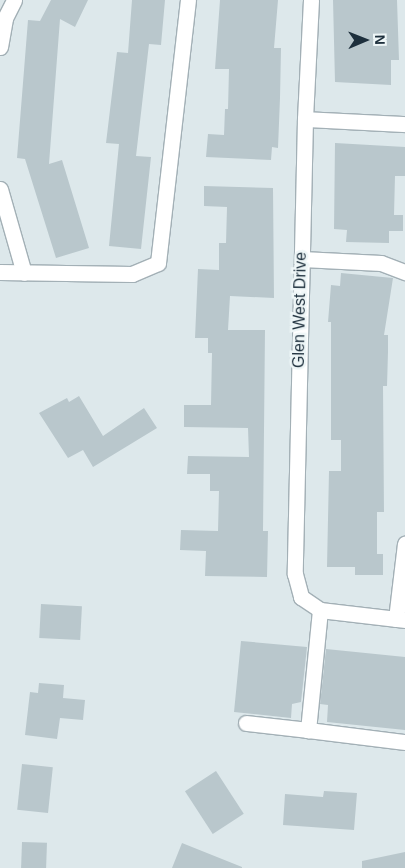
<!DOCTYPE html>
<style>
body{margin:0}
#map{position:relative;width:405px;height:868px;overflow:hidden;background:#dde8eb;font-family:Helvetica,sans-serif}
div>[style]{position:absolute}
.building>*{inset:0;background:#b9c7cc;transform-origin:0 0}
.roads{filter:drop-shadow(1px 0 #a3b0b6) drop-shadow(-1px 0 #a3b0b6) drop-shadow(0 1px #a3b0b6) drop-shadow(0 -1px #a3b0b6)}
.minor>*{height:15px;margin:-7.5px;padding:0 7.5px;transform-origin:7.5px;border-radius:7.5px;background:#fff}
span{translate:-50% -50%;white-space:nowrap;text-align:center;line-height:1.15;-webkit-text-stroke:5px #eef6f7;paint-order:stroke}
.street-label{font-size:16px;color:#1d2f3c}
.north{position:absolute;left:340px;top:15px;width:50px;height:50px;-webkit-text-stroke:4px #eef6f7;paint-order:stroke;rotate:89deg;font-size:14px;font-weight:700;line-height:20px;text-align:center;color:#1d2f3c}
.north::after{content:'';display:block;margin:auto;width:18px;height:22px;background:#1d2f3c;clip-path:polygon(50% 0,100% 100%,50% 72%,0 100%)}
</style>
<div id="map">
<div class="building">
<i style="clip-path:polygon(51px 0,88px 0,75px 27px,60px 19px,49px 164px,62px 160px,89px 248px,56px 258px,25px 159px,17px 158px,28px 20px,40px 21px)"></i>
<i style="clip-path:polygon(132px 0,165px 0,161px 45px,149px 44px,136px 156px,151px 157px,141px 249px,109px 246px,119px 144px,106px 143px,117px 52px,128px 53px)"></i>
<i style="clip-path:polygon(220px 0,278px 0,274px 48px,281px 48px,280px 98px,278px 148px,272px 147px,271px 160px,206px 157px,208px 134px,224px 135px,225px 109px,228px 109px,229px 69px,215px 69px)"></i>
<i style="clip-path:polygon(333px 0,397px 0,399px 60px,391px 60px,391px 85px,335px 82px)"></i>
<i style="clip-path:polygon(335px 143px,405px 147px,405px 176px,395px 176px,394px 215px,403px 215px,403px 231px,389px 231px,389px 243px,346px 242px,347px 230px,334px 229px)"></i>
<i style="clip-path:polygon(204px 186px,273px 188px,274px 298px,230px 296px,228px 330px,265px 330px,263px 531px,268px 531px,267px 577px,205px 576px,206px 551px,180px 550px,181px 530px,218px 531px,219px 491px,210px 491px,210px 474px,187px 474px,188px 456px,249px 457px,248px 428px,184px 427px,184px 405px,211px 405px,212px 353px,208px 353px,208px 338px,195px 338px,198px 269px,219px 270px,219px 243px,226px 243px,227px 207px,204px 206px)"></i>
<i style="clip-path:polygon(341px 273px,393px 278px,384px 335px,388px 335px,388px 352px,387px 386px,383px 386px,384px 512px,377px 512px,377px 554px,383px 554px,383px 575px,355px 575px,355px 567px,327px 567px,329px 471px,341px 471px,341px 440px,331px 440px,331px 322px,328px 322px,331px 285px,340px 286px)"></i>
<i style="clip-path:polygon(79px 396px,103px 436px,144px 408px,157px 428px,93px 467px,83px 450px,68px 458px,39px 413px,67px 398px,69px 402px)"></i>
<i style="left:41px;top:604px;width:41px;height:34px;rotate:3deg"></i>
<i style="clip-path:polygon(241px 641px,307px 647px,301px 702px,292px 704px,291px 718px,234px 712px)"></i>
<i style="clip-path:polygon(326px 649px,405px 657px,405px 730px,327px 722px,328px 705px,320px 704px)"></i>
<i style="clip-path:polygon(39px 683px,64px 685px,63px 698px,85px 700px,83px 720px,60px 718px,57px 739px,25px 735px,30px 692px,38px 693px)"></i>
<i style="left:22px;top:764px;width:31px;height:46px;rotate:6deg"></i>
<i style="left:216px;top:771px;width:51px;height:37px;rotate:57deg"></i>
<i style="clip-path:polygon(324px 791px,357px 793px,354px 830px,283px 825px,285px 794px,323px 797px)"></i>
<i style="left:22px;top:842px;width:25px;height:26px;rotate:2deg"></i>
<i style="clip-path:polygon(182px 843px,242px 867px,242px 868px,172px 868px)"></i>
<i style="clip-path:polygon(405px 852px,405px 868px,362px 868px,362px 861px)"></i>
</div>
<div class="roads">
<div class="minor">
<i style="left:311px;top:0;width:119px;rotate:92.9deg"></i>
<i style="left:305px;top:119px;width:455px;rotate:91.3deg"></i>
<i style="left:295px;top:574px;width:24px;rotate:75deg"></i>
<i style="left:301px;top:597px;width:23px;rotate:34deg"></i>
<i style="left:320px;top:610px;width:86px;rotate:6.7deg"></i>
<i style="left:0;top:47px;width:29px;rotate:-80deg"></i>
<i style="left:5px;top:18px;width:20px;rotate:-63deg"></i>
<i style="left:305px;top:119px;width:100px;rotate:2.9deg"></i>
<i style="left:0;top:189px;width:87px;rotate:74.1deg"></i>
<i style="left:302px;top:259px;width:79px;rotate:2.9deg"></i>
<i style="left:381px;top:263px;width:26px;rotate:21deg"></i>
<i style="left:0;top:272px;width:132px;rotate:0.9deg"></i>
<i style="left:132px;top:274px;width:28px;rotate:-23deg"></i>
<i style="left:158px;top:263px;width:265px;rotate:-83.5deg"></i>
<i style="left:320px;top:610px;width:121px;rotate:95.7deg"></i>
<i style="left:308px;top:730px;width:98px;rotate:7.1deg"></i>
<i style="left:396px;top:619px;width:76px;rotate:-83.2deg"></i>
<i style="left:246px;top:723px;width:62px;rotate:6.4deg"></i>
</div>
</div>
<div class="street-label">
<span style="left:300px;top:310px;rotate:-89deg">Glen West Drive</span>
</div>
<div class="north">N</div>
</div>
